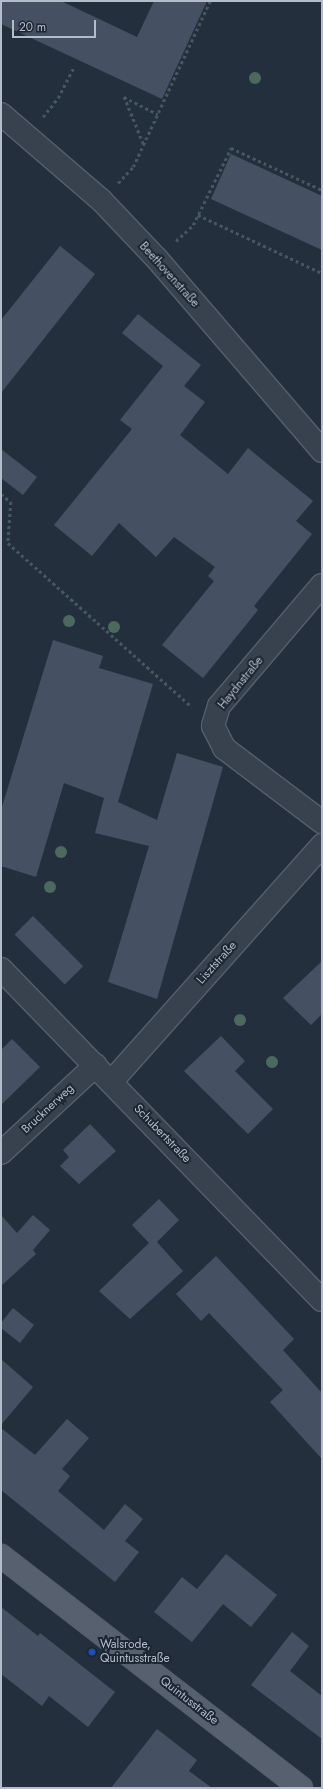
<!DOCTYPE html>
<meta charset="utf-8">
<style>
body{margin:0}
#map{position:relative;width:323px;height:1789px;overflow:hidden;background:#242f3e;font-family:Jost,sans-serif}
div>[style]{position:absolute}
.building>*{inset:0;background:#455162;transform-origin:0 0}
.path>*{height:2.5px;margin-top:-1.25px;transform-origin:0;background:repeating-linear-gradient(90deg,#44595c 0 3px,transparent 0 6px)}
.roads{filter:drop-shadow(1px 0 #565f6c) drop-shadow(-1px 0 #565f6c) drop-shadow(0 1px #565f6c) drop-shadow(0 -1px #565f6c)}
.minor>*{height:22px;margin:-11px;padding:0 11px;transform-origin:11px;border-radius:11px;background:#38414e}
.major>*{height:22px;margin:-11px;padding:0 11px;transform-origin:11px;border-radius:11px;background:#56606e}
.trees>*{width:12px;height:12px;margin:-6px;border-radius:50%;background:#4b6a5d}
.dots>*{width:11px;height:11px;translate:-50% -50%;box-sizing:border-box;border:2px solid #1d2633;border-radius:50%}
span{translate:-50% -50%;white-space:nowrap;text-align:center;line-height:1.15;-webkit-text-stroke:4px #1d2633;paint-order:stroke}
.street-label{font-size:12px;color:#b4bcc9}
.poi-label{font-size:12px;color:#b4bcc9}
.left{translate:0 -50%;text-align:left}
.frame{position:absolute;inset:0;border:2px solid #b4bcc9;pointer-events:none}
.scale{position:absolute;left:12px;top:20px;width:84px;height:18px;box-sizing:border-box;border:2px solid #b4bcc9;border-top:0;padding-left:5px;font-size:12px;line-height:14px;white-space:nowrap;color:#b4bcc9;-webkit-text-stroke:3px #1d2633;paint-order:stroke}
</style>
<div id="map">
<div class="building">
<i style="clip-path:polygon(1px 1px,61px 1px,137px 37px,154px 1px,207px 1px,162px 99px,1px 24px)"></i>
<i style="clip-path:polygon(231px 154px,322px 196px,322px 250px,211px 199px)"></i>
<i style="clip-path:polygon(60px 246px,95px 274px,1px 393px,1px 320px)"></i>
<i style="clip-path:polygon(138px 314px,201px 365px,184px 386px,205px 402px,180px 435px,228px 474px,248px 448px,313px 501px,296px 521px,312px 534px,254px 606px,258px 610px,203px 678px,162px 645px,214px 581px,208px 576px,215px 567px,174px 537px,156px 557px,119px 523px,92px 556px,54px 525px,132px 429px,120px 420px,163px 366px,122px 333px)"></i>
<i style="clip-path:polygon(1px 449px,37px 477px,23px 495px,1px 478px)"></i>
<i style="clip-path:polygon(53px 640px,103px 656px,99px 668px,153px 684px,118px 802px,157px 820px,177px 753px,223px 767px,157px 999px,108px 982px,149px 846px,95px 833px,104px 798px,64px 783px,36px 877px,1px 866px,1px 810px)"></i>
<i style="left:33px;top:916px;width:71px;height:26px;rotate:45deg"></i>
<i style="clip-path:polygon(322px 961px,322px 1014px,311px 1025px,283px 998px)"></i>
<i style="clip-path:polygon(221px 1036px,245px 1061px,235px 1071px,273px 1109px,248px 1134px,184px 1071px)"></i>
<i style="clip-path:polygon(12px 1039px,40px 1067px,1px 1105px,1px 1050px)"></i>
<i style="clip-path:polygon(90px 1124px,116px 1151px,79px 1184px,60px 1166px,69px 1157px,63px 1150px)"></i>
<i style="clip-path:polygon(159px 1199px,179px 1220px,157px 1242px,183px 1271px,130px 1319px,99px 1291px,149px 1243px,132px 1225px)"></i>
<i style="clip-path:polygon(1px 1215px,17px 1233px,33px 1215px,50px 1230px,33px 1250px,36px 1254px,1px 1286px)"></i>
<i style="clip-path:polygon(216px 1256px,294px 1339px,283px 1350px,322px 1393px,322px 1459px,270px 1402px,283px 1390px,209px 1313px,201px 1321px,176px 1294px)"></i>
<i style="clip-path:polygon(13px 1308px,34px 1325px,20px 1343px,1px 1328px,1px 1323px)"></i>
<i style="clip-path:polygon(1px 1359px,33px 1387px,1px 1425px)"></i>
<i style="clip-path:polygon(67px 1419px,89px 1438px,62px 1469px,70px 1476px,58px 1491px,104px 1530px,125px 1504px,143px 1519px,125px 1541px,139px 1552px,115px 1582px,1px 1490px,1px 1428px,35px 1455px)"></i>
<i style="clip-path:polygon(226px 1554px,277px 1595px,251px 1627px,223px 1604px,192px 1642px,154px 1612px,182px 1577px,197px 1589px)"></i>
<i style="clip-path:polygon(1px 1607px,38px 1636px,40px 1633px,115px 1692px,88px 1727px,49px 1696px,42px 1706px,1px 1674px)"></i>
<i style="clip-path:polygon(292px 1632px,309px 1646px,290px 1671px,322px 1696px,322px 1739px,251px 1685px)"></i>
<i style="clip-path:polygon(157px 1729px,197px 1760px,189px 1771px,212px 1788px,111px 1788px)"></i>
</div>
<div class="path">
<i style="left:43px;top:117px;width:24px;rotate:-52deg"></i>
<i style="left:58px;top:98px;width:34px;rotate:-63deg"></i>
<i style="left:143px;top:144px;width:51px;rotate:-112deg"></i>
<i style="left:124px;top:97px;width:38px;rotate:27deg"></i>
<i style="left:118px;top:183px;width:22px;rotate:-47deg"></i>
<i style="left:133px;top:167px;width:183px;rotate:-65.1deg"></i>
<i style="left:198px;top:215px;width:137px;rotate:25.1deg"></i>
<i style="left:176px;top:241px;width:23px;rotate:-43deg"></i>
<i style="left:193px;top:225px;width:86px;rotate:-63.7deg"></i>
<i style="left:231px;top:148px;width:100px;rotate:24.8deg"></i>
<i style="left:1px;top:494px;width:13px;rotate:39deg"></i>
<i style="left:11px;top:502px;width:41px;rotate:94.2deg"></i>
<i style="left:8px;top:543px;width:246px;rotate:41.7deg"></i>
</div>
<div class="roads">
<div class="minor">
<i style="left:1px;top:114px;width:132px;rotate:40.7deg"></i>
<i style="left:101px;top:200px;width:81px;rotate:46.5deg"></i>
<i style="left:157px;top:259px;width:253px;rotate:49.3deg"></i>
<i style="left:322px;top:585px;width:159px;rotate:130.4deg"></i>
<i style="left:219px;top:706px;width:21px;rotate:107deg"></i>
<i style="left:213px;top:726px;width:25px;rotate:63deg"></i>
<i style="left:224px;top:748px;width:123px;rotate:37.1deg"></i>
<i style="left:1px;top:969px;width:461px;rotate:45.9deg"></i>
<i style="left:112px;top:1081px;width:316px;rotate:-48.3deg"></i>
<i style="left:1px;top:1153px;width:129px;rotate:-42.8deg"></i>
</div>
<div class="major">
<i style="left:1px;top:1556px;width:379px;rotate:37.7deg"></i>
</div>
</div>
<div class="trees">
<i style="left:255px;top:78px"></i>
<i style="left:69px;top:621px"></i>
<i style="left:114px;top:627px"></i>
<i style="left:61px;top:852px"></i>
<i style="left:50px;top:887px"></i>
<i style="left:240px;top:1020px"></i>
<i style="left:272px;top:1062px"></i>
</div>
<div class="dots">
<i style="left:92px;top:1652px;background:#1a4fb4"></i>
</div>
<div class="street-label">
<span style="left:169px;top:275px;rotate:48deg">Beethovenstraße</span>
<span style="left:241px;top:683px;rotate:-51deg">Haydnstraße</span>
<span style="left:217px;top:963px;rotate:-48deg">Lisztstraße</span>
<span style="left:48px;top:1109px;rotate:-43deg">Brucknerweg</span>
<span style="left:162px;top:1134px;rotate:46deg">Schubertstraße</span>
<span style="left:189px;top:1701px;rotate:38deg">Quintusstraße</span>
</div>
<div class="poi-label">
<span class="left" style="left:100px;top:1652px">Walsrode,<br>Quintusstraße</span>
</div>
<div class="frame"></div>
<div class="scale">20 m</div>
</div>
